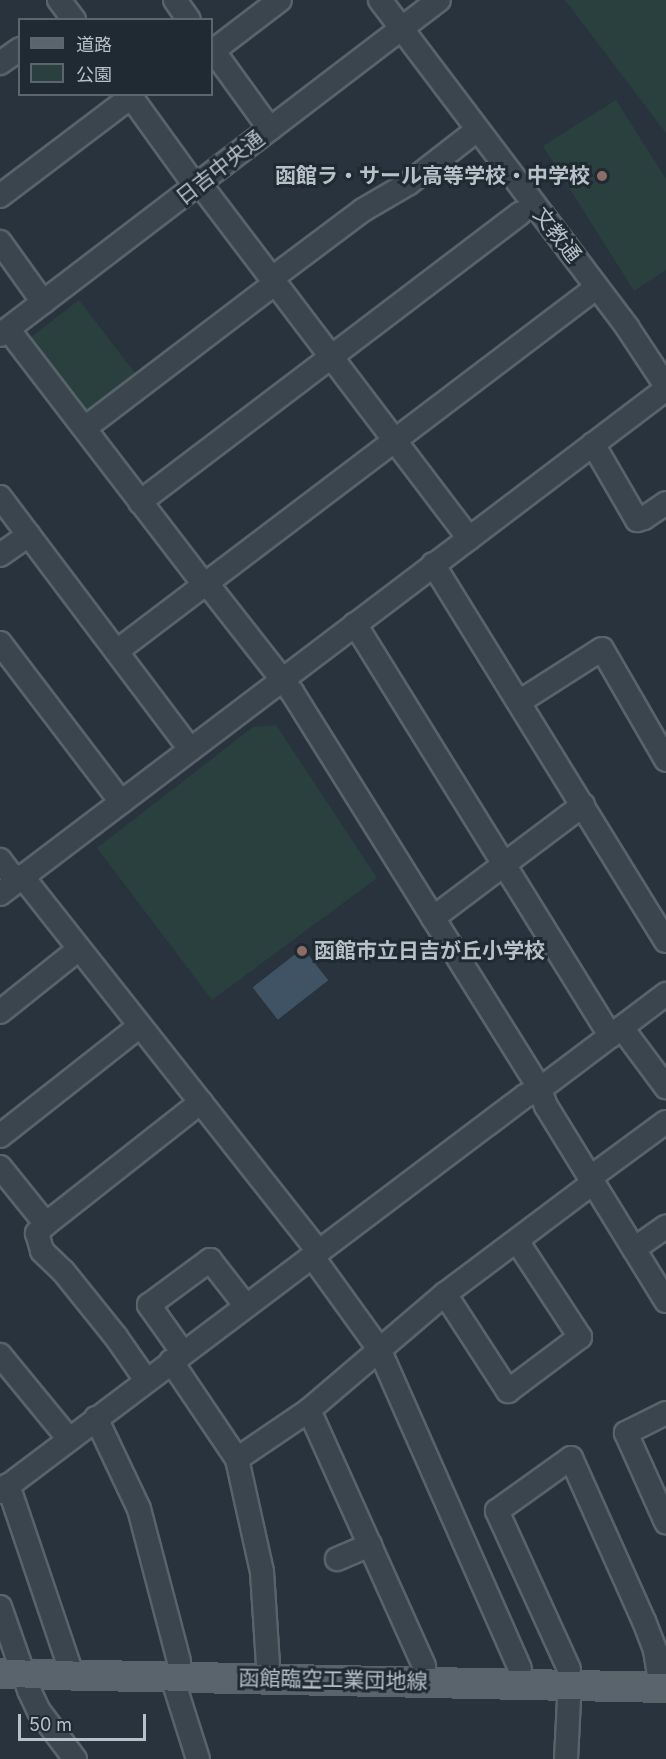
<!DOCTYPE html>
<meta charset="utf-8">
<style>
body{margin:0}
#map{position:relative;width:666px;height:1759px;overflow:hidden;background:#28333d;font-family:Inter,"Noto Sans JP",sans-serif}
div>[style]{position:absolute}
.green>*{inset:0;background:#2a403f}
.water>*{inset:0;background:#3f5365;transform-origin:0 0}
.roads{filter:drop-shadow(2px 0 #59636b) drop-shadow(-2px 0 #59636b) drop-shadow(0 2px #59636b) drop-shadow(0 -2px #59636b)}
.minor>*{height:22px;margin:-11px;padding:0 11px;transform-origin:11px;border-radius:11px;background:#3b454e}
.major>*{height:27px;margin:-13.5px;padding:0 13.5px;transform-origin:13.5px;border-radius:13.5px;background:#5a646d}
.dots>*{width:16px;height:16px;translate:-50% -50%;box-sizing:border-box;border:3px solid #202a33;border-radius:50%}
span{translate:-50% -50%;white-space:nowrap;text-align:center;line-height:1.15;-webkit-text-stroke:6px #202a33;paint-order:stroke}
.street-label{font-size:21px;color:#b8c0c8}
.poi-label{font-size:21px;color:#b8c0c8;font-weight:700}
.right{translate:-100% -50%;text-align:right}
.left{translate:0 -50%;text-align:left}
.legend{position:absolute;left:18px;top:18px;width:195px;height:78px;box-sizing:border-box;background:#202a33;border:2px solid #5d666f;margin:0;padding:8px 10px;list-style:none;font-size:18px;color:#b8c0c8}
.legend li{display:flex;align-items:center;gap:12px;height:30px}
.legend b{width:30px;border:2px solid #5d666f}
.scale{position:absolute;left:18px;top:1714px;width:128px;height:27px;box-sizing:border-box;border:3px solid #b8c0c8;border-top:0;padding-left:8px;font-size:18px;line-height:21px;white-space:nowrap;color:#b8c0c8;-webkit-text-stroke:4px #202a33;paint-order:stroke}
</style>
<div id="map">
<div class="green">
<i style="clip-path:polygon(565px 0,666px 0,666px 133px)"></i>
<i style="clip-path:polygon(616px 100px,666px 179px,666px 270px,634px 291px,543px 146px)"></i>
<i style="clip-path:polygon(79px 300px,138px 377px,89px 414px,84px 414px,26px 341px)"></i>
<i style="clip-path:polygon(276px 725px,377px 878px,212px 1000px,97px 848px,253px 727px)"></i>
</div>
<div class="water">
<i style="left:303px;top:948px;width:41px;height:64px;rotate:52deg"></i>
</div>
<div class="roads">
<div class="minor">
<i style="left:59px;top:0;width:25px;rotate:53deg"></i>
<i style="left:175px;top:0;width:24px;rotate:55deg"></i>
<i style="left:380px;top:0;width:410px;rotate:52.9deg"></i>
<i style="left:627px;top:327px;width:71px;rotate:56.5deg"></i>
<i style="left:212px;top:49px;width:99px;rotate:54.1deg"></i>
<i style="left:213px;top:51px;width:84px;rotate:-37.3deg"></i>
<i style="left:0;top:63px;width:24px;rotate:-35deg"></i>
<i style="left:129px;top:94px;width:115px;rotate:54.2deg"></i>
<i style="left:200px;top:184px;width:445px;rotate:52.8deg"></i>
<i style="left:0;top:196px;width:164px;rotate:-37.1deg"></i>
<i style="left:0;top:242px;width:74px;rotate:54.4deg"></i>
<i style="left:271px;top:279px;width:115px;rotate:-36.9deg"></i>
<i style="left:363px;top:210px;width:53px;rotate:-30.4deg"></i>
<i style="left:409px;top:183px;width:86px;rotate:-37.9deg"></i>
<i style="left:8px;top:329px;width:315px;rotate:52.5deg"></i>
<i style="left:200px;top:579px;width:16px;rotate:43deg"></i>
<i style="left:212px;top:590px;width:130px;rotate:51.9deg"></i>
<i style="left:292px;top:692px;width:468px;rotate:58deg"></i>
<i style="left:540px;top:1089px;width:18px;rotate:71deg"></i>
<i style="left:546px;top:1106px;width:229px;rotate:58.4deg"></i>
<i style="left:0;top:335px;width:552px;rotate:-37.35deg"></i>
<i style="left:85px;top:428px;width:239px;rotate:-37.3deg"></i>
<i style="left:593px;top:444px;width:88px;rotate:59.9deg"></i>
<i style="left:637px;top:520px;width:7px;rotate:-16deg"></i>
<i style="left:644px;top:518px;width:27px;rotate:-34deg"></i>
<i style="left:0;top:497px;width:316px;rotate:53deg"></i>
<i style="left:140px;top:502px;width:477px;rotate:-37.2deg"></i>
<i style="left:0;top:555px;width:35px;rotate:-35deg"></i>
<i style="left:433px;top:564px;width:443px;rotate:58.3deg"></i>
<i style="left:355px;top:624px;width:485px;rotate:58.2deg"></i>
<i style="left:0;top:643px;width:200px;rotate:52.7deg"></i>
<i style="left:117px;top:651px;width:602px;rotate:-37.17deg"></i>
<i style="left:519px;top:702px;width:98px;rotate:-32.6deg"></i>
<i style="left:602px;top:649px;width:128px;rotate:60deg"></i>
<i style="left:0;top:860px;width:26px;rotate:53deg"></i>
<i style="left:22px;top:876px;width:478px;rotate:51.7deg"></i>
<i style="left:0;top:894px;width:836px;rotate:-37.17deg"></i>
<i style="left:433px;top:918px;width:188px;rotate:-37deg"></i>
<i style="left:0;top:1012px;width:101px;rotate:-38.6deg"></i>
<i style="left:622px;top:1028px;width:74px;rotate:53.3deg"></i>
<i style="left:0;top:1136px;width:178px;rotate:-38.2deg"></i>
<i style="left:0;top:1167px;width:73px;rotate:51.1deg"></i>
<i style="left:46px;top:1224px;width:197px;rotate:-38.2deg"></i>
<i style="left:591px;top:1177px;width:93px;rotate:-36.3deg"></i>
<i style="left:46px;top:1224px;width:13px;rotate:135deg"></i>
<i style="left:37px;top:1233px;width:19px;rotate:74deg"></i>
<i style="left:42px;top:1251px;width:29px;rotate:44deg"></i>
<i style="left:63px;top:1271px;width:85px;rotate:51.2deg"></i>
<i style="left:116px;top:1337px;width:52px;rotate:55.1deg"></i>
<i style="left:634px;top:1249px;width:39px;rotate:-35deg"></i>
<i style="left:312px;top:1256px;width:115px;rotate:54.2deg"></i>
<i style="left:379px;top:1349px;width:349px;rotate:66.2deg"></i>
<i style="left:445px;top:1294px;width:116px;rotate:57deg"></i>
<i style="left:508px;top:1391px;width:90px;rotate:-36.9deg"></i>
<i style="left:580px;top:1337px;width:115px;rotate:-123.3deg"></i>
<i style="left:183px;top:1353px;width:59px;rotate:-125.3deg"></i>
<i style="left:149px;top:1305px;width:76px;rotate:-36.4deg"></i>
<i style="left:210px;top:1260px;width:58px;rotate:52deg"></i>
<i style="left:0;top:1355px;width:109px;rotate:50.6deg"></i>
<i style="left:171px;top:1361px;width:118px;rotate:56deg"></i>
<i style="left:237px;top:1459px;width:116px;rotate:77.5deg"></i>
<i style="left:262px;top:1572px;width:92px;rotate:86.3deg"></i>
<i style="left:309px;top:1410px;width:281px;rotate:65.8deg"></i>
<i style="left:666px;top:1413px;width:45px;rotate:153.4deg"></i>
<i style="left:626px;top:1433px;width:98px;rotate:65.8deg"></i>
<i style="left:96px;top:1418px;width:101px;rotate:64.7deg"></i>
<i style="left:139px;top:1509px;width:158px;rotate:75.3deg"></i>
<i style="left:237px;top:1459px;width:87px;rotate:-34.2deg"></i>
<i style="left:309px;top:1410px;width:179px;rotate:-40.5deg"></i>
<i style="left:445px;top:1294px;width:186px;rotate:-36.9deg"></i>
<i style="left:8px;top:1485px;width:200px;rotate:71.3deg"></i>
<i style="left:0;top:1492px;width:658px;rotate:-37.03deg"></i>
<i style="left:525px;top:1096px;width:17px;rotate:-25deg"></i>
<i style="left:540px;top:1089px;width:158px;rotate:-37deg"></i>
<i style="left:337px;top:1559px;width:36px;rotate:-23deg"></i>
<i style="left:0;top:1607px;width:88px;rotate:70.7deg"></i>
<i style="left:29px;top:1690px;width:23px;rotate:65deg"></i>
<i style="left:39px;top:1711px;width:60px;rotate:53.1deg"></i>
<i style="left:569px;top:1669px;width:174px;rotate:-114.5deg"></i>
<i style="left:497px;top:1511px;width:91px;rotate:-35.6deg"></i>
<i style="left:571px;top:1458px;width:179px;rotate:65.9deg"></i>
<i style="left:644px;top:1621px;width:31px;rotate:69deg"></i>
<i style="left:655px;top:1650px;width:20px;rotate:81deg"></i>
<i style="left:172px;top:1677px;width:86px;rotate:72.4deg"></i>
<i style="left:566px;top:1759px;width:59px;rotate:-87.1deg"></i>
</div>
<div class="major">
<i style="left:0;top:1673px;width:666px;rotate:1.2deg"></i>
</div>
</div>
<div class="dots">
<i style="left:602px;top:176px;background:#8d6e63"></i>
<i style="left:302px;top:951px;background:#8d6e63"></i>
</div>
<div class="street-label">
<span style="left:220px;top:168px;rotate:-38deg">日吉中央通</span>
<span style="left:557px;top:235px;rotate:52deg">文教通</span>
<span style="left:333px;top:1680px;rotate:1deg">函館臨空工業団地線</span>
</div>
<div class="poi-label">
<span class="right" style="left:590px;top:176px">函館ラ・サール高等学校・中学校</span>
<span class="left" style="left:314px;top:951px">函館市立日吉が丘小学校</span>
</div>
<ul class="legend">
<li><b style="height:8px;background:#5a646d"></b>道路</li>
<li><b style="height:16px;background:#2a403f"></b>公園</li>
</ul>
<div class="scale">50 m</div>
</div>
